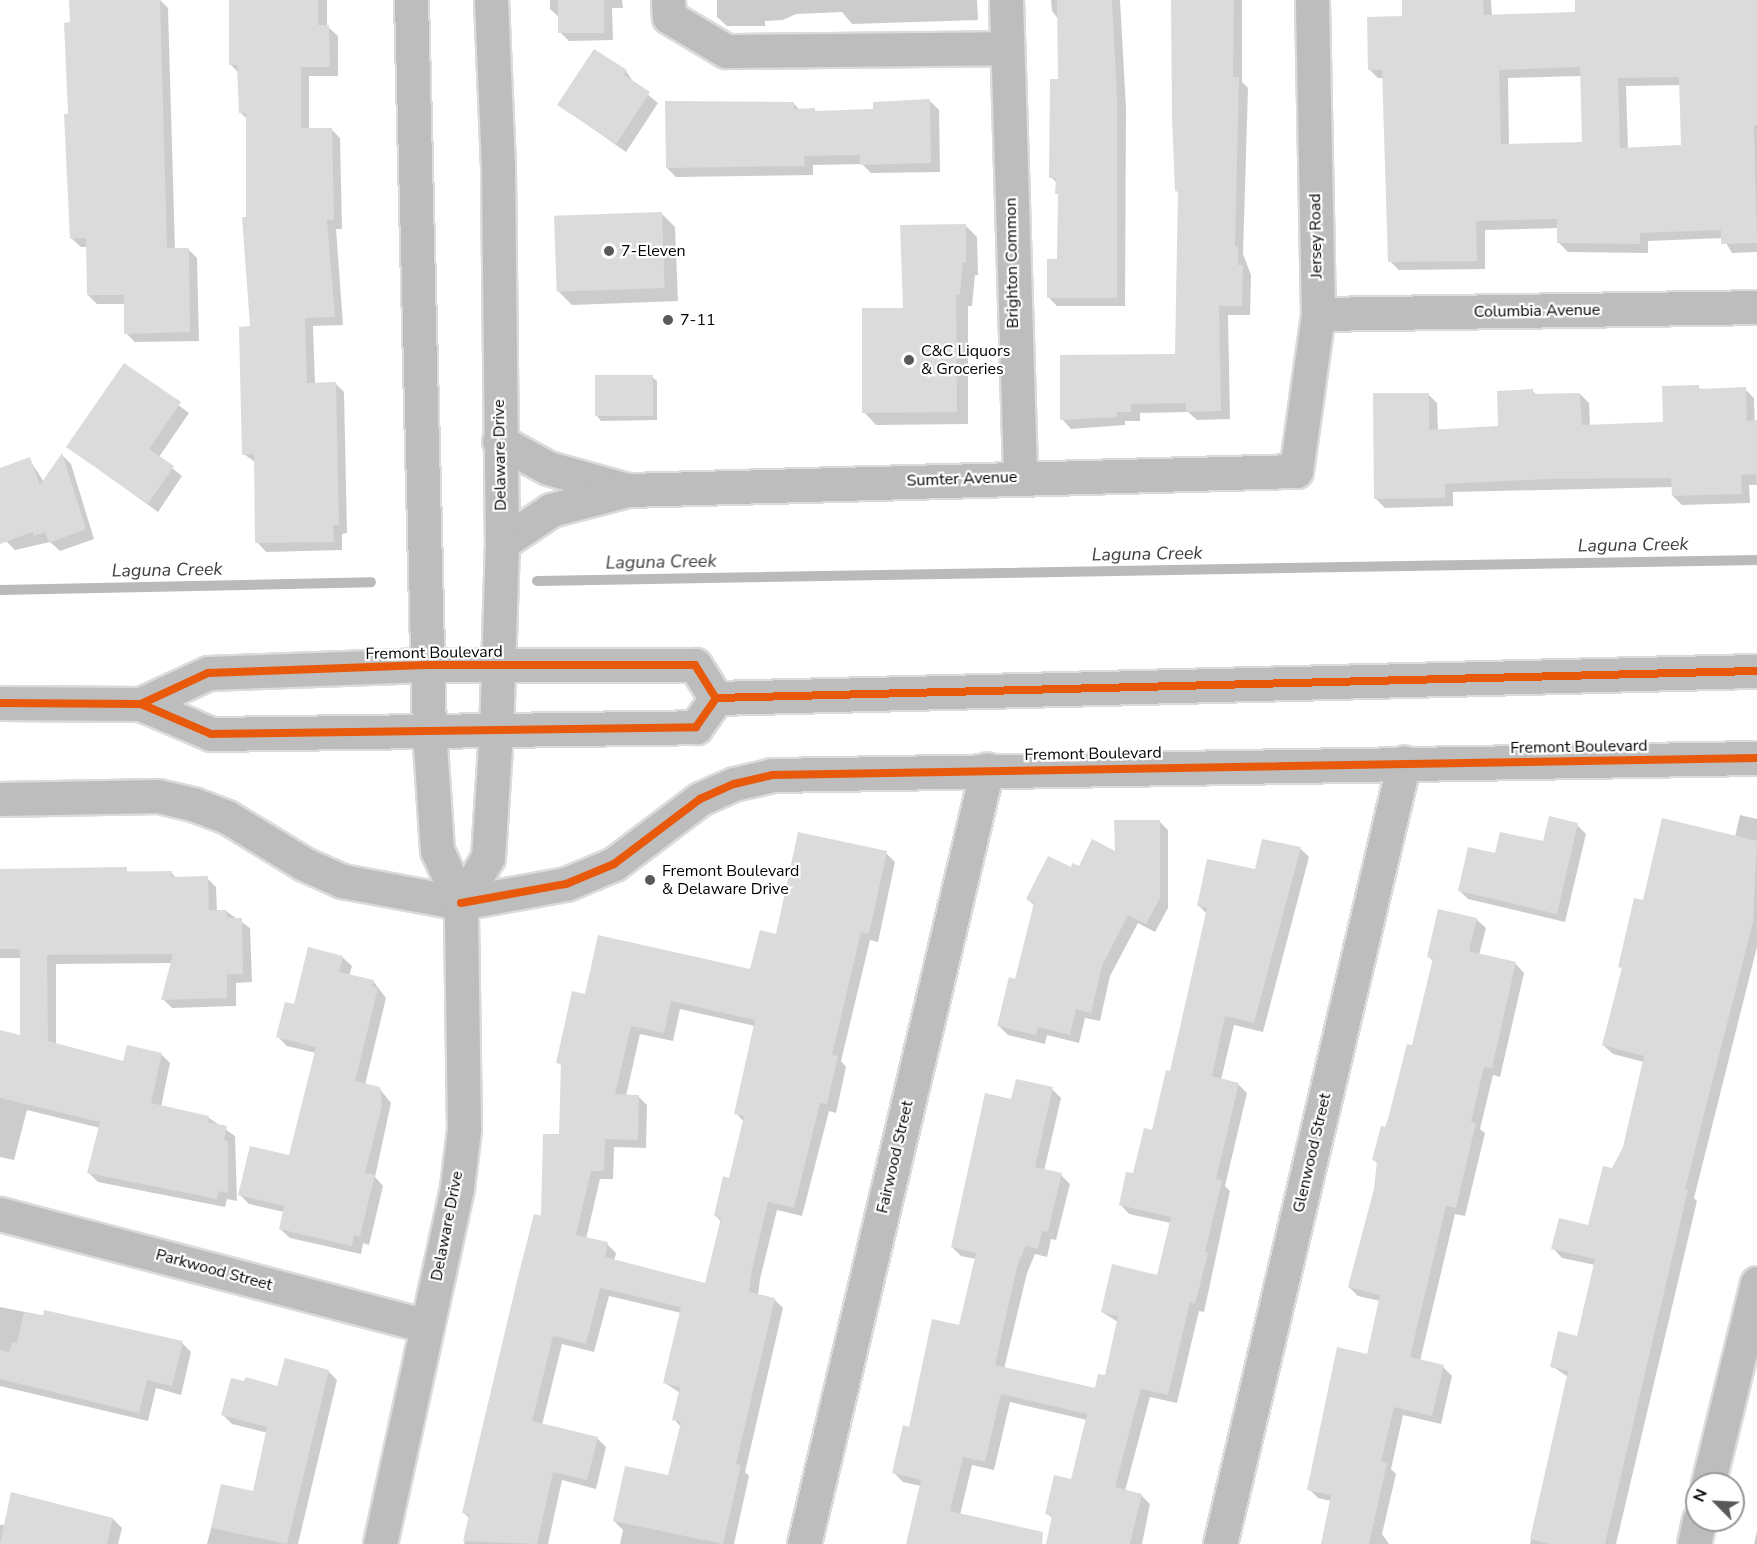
<!DOCTYPE html>
<style>
body{margin:0}
#map{position:relative;width:1757px;height:1544px;overflow:hidden;background:#fff;font-family:"Nunito Sans",sans-serif}
div>[style]{position:absolute}
.shadow>*{inset:0;background:#0003}
.stream>*{height:10px;margin:-5px;padding:0 5px;transform-origin:5px;border-radius:5px;background:#bababa}
.building>*{inset:0;background:#dbdbdb;transform-origin:0 0}
.roads{filter:drop-shadow(2px 0 #dbdbdb) drop-shadow(-2px 0 #dbdbdb) drop-shadow(0 2px #dbdbdb) drop-shadow(0 -2px #dbdbdb)}
.minor>*{height:33px;margin:-16.5px;padding:0 16.5px;transform-origin:16.5px;border-radius:16.5px;background:#bdbdbd}
.tertiary>*{height:33px;margin:-16.5px;padding:0 16.5px;transform-origin:16.5px;border-radius:16.5px;background:#bdbdbd}
.primary>*{height:33px;margin:-16.5px;padding:0 16.5px;transform-origin:16.5px;border-radius:16.5px;background:#bdbdbd}
.cycleway>*{height:8px;margin:-4px;padding:0 4px;transform-origin:4px;border-radius:4px;background:#e8590c}
.dots>*{width:16px;height:16px;translate:-50% -50%;box-sizing:border-box;border:3px solid #fff;border-radius:50%}
span{translate:-50% -50%;white-space:nowrap;text-align:center;line-height:1.15;-webkit-text-stroke:4.5px #fff;paint-order:stroke}
.street-label{font-size:16px;color:#000}
.poi-label{font-size:16px;color:#000}
.left{translate:0 -50%;text-align:left}
.water-label{font-size:18px;color:#3d3d3d;font-style:italic}
.north{position:absolute;left:1685px;top:1472px;width:60px;height:60px;box-sizing:border-box;background:#fff;border:2px solid #999;border-radius:50%;rotate:294deg;font-size:16px;font-weight:700;line-height:24px;text-align:center;color:#000}
.north::after{content:'';display:block;margin:auto;width:21px;height:27px;background:#595959;clip-path:polygon(50% 0,100% 100%,50% 72%,0 100%)}
</style>
<div id="map">
<div class="shadow">
<i style="clip-path:polygon(120px 0,160px 0,168px 8px,175px 250px,188px 249px,197px 258px,199px 341px,135px 342px,126px 333px,125px 304px,97px 304px,88px 295px,87px 247px,81px 247px,71px 238px,69px 116px)"></i>
<i style="clip-path:polygon(230px 0,327px 0,327px 26px,338px 36px,338px 76px,309px 76px,309px 129px,331px 129px,340px 138px,342px 229px,336px 229px,343px 325px,313px 326px,315px 384px,335px 383px,344px 392px,347px 533px,342px 534px,342px 550px,266px 552px,257px 542px,256px 463px,244px 454px,251px 328px,243px 218px,248px 218px,248px 120px,240px 112px,239px 73px,230px 64px)"></i>
<i style="clip-path:polygon(550px 0,622px 0,623px 8px,612px 8px,613px 40px,569px 41px,560px 32px,560px 18px,550px 9px)"></i>
<i style="clip-path:polygon(717px 0,977px 0,978px 20px,852px 24px,842px 12px,796px 14px,783px 20px,765px 21px,765px 26px,727px 26px,717px 17px)"></i>
<i style="clip-path:polygon(1051px 0,1120px 0,1126px 108px,1125px 306px,1057px 306px,1048px 297px,1058px 261px,1060px 196px,1057px 183px,1051px 177px,1060px 80px,1059px 20px,1052px 11px)"></i>
<i style="clip-path:polygon(1172px 0,1242px 0,1242px 82px,1248px 88px,1243px 254px,1251px 275px,1250px 315px,1228px 315px,1230px 419px,1197px 420px,1188px 412px,1140px 413px,1140px 421px,1125px 421px,1125px 425px,1071px 429px,1062px 419px,1177px 355px,1179px 194px,1176px 190px)"></i>
<i style="clip-path:polygon(evenodd,1404px 0,1491px 0,1492px 17px,1577px 13px,1576px 0,1757px 0,1757px 252px,1732px 253px,1723px 238px,1648px 241px,1648px 253px,1568px 252px,1559px 243px,1559px 228px,1485px 230px,1485px 269px,1399px 270px,1390px 261px,1384px 78px,1378px 78px,1369px 69px,1404px 18px,1404px 0,1582px 76px,1583px 144px,1509px 145px,1508px 78px,1582px 76px,1404px 0,1681px 85px,1682px 147px,1628px 149px,1626px 86px,1681px 85px)"></i>
<i style="clip-path:polygon(595px 51px,626px 71px,634px 83px,658px 103px,626px 152px,559px 105px)"></i>
<i style="clip-path:polygon(930px 101px,939px 110px,940px 172px,871px 173px,862px 164px,813px 165px,813px 175px,676px 177px,667px 168px,793px 103px,800px 110px,817px 113px,875px 111px)"></i>
<i style="clip-path:polygon(661px 213px,675px 227px,678px 301px,572px 305px,558px 291px)"></i>
<i style="clip-path:polygon(965px 225px,977px 237px,978px 275px,975px 275px,972px 306px,968px 306px,968px 424px,876px 425px,864px 412px)"></i>
<i style="clip-path:polygon(124px 365px,189px 413px,159px 457px,182px 476px,158px 512px,68px 447px)"></i>
<i style="clip-path:polygon(652px 377px,657px 381px,657px 420px,601px 421px,597px 416px)"></i>
<i style="clip-path:polygon(1698px 387px,1702px 390px,1745px 389px,1754px 398px,1757px 485px,1749px 485px,1750px 503px,1682px 505px,1673px 496px,1673px 487px,1453px 492px,1453px 506px,1385px 508px,1376px 499px,1428px 394px,1437px 403px,1438px 431px,1500px 427px,1532px 391px,1537px 395px,1580px 394px,1589px 403px,1590px 426px,1665px 423px)"></i>
<i style="clip-path:polygon(62px 455px,71px 464px,94px 539px,60px 551px,50px 542px,15px 550px,6px 541px,0 525px,0 470px,29px 459px,44px 482px)"></i>
<i style="clip-path:polygon(1740px 815px,1757px 819px,1757px 947px,1694px 1198px,1697px 1201px,1616px 1544px,1530px 1544px,1568px 1377px,1552px 1366px,1578px 1338px,1595px 1265px,1562px 1258px,1553px 1248px,1589px 1226px,1625px 1148px,1644px 1062px,1613px 1054px,1603px 1045px,1623px 970px,1619px 966px,1644px 902px,1735px 837px)"></i>
<i style="clip-path:polygon(1159px 821px,1168px 830px,1168px 908px,1155px 932px,1138px 923px,1110px 976px,1100px 1021px,1085px 1018px,1079px 1043px,1047px 1035px,1045px 1044px,1008px 1035px,999px 1026px,1016px 981px,1035px 906px,1027px 899px,1071px 869px,1116px 853px)"></i>
<i style="clip-path:polygon(1577px 825px,1586px 834px,1565px 922px,1468px 899px,1459px 890px,1496px 855px,1545px 843px)"></i>
<i style="clip-path:polygon(1300px 848px,1309px 857px,1263px 1032px,1234px 1025px,1221px 1080px,1238px 1084px,1247px 1093px,1225px 1186px,1230px 1191px,1204px 1312px,1199px 1311px,1177px 1403px,1150px 1397px,1125px 1491px,1141px 1495px,1150px 1504px,1142px 1544px,1047px 1544px,1053px 1519px,1047px 1513px,1072px 1481px,1087px 1420px,1010px 1402px,994px 1470px,972px 1465px,960px 1515px,964px 1544px,908px 1544px,921px 1486px,903px 1482px,894px 1473px,960px 1327px,976px 1259px,961px 1256px,952px 1247px,1013px 1101px,1052px 1089px,1061px 1098px,1044px 1171px,1061px 1175px,1070px 1184px,1056px 1240px,1051px 1239px,1047px 1257px,1035px 1254px,1027px 1273px,1004px 1369px,1096px 1390px,1106px 1377px,1118px 1322px,1102px 1312px,1158px 1276px,1171px 1223px,1129px 1214px,1120px 1204px,1153px 1132px,1171px 1073px,1207px 914px,1198px 905px)"></i>
<i style="clip-path:polygon(evenodd,886px 853px,895px 862px,878px 942px,870px 940px,841px 1061px,846px 1067px,836px 1113px,829px 1111px,802px 1216px,777px 1210px,760px 1279px,758px 1295px,774px 1299px,783px 1308px,745px 1472px,749px 1476px,734px 1544px,620px 1544px,623px 1530px,614px 1521px,670px 1477px,681px 1427px,674px 1419px,680px 1393px,665px 1383px,681px 1313px,609px 1296px,594px 1352px,562px 1344px,542px 1425px,597px 1438px,606px 1447px,596px 1489px,562px 1480px,548px 1544px,464px 1544px,470px 1519px,464px 1513px,561px 1136px,563px 1067px,558px 1062px,587px 996px,751px 970px,777px 935px,886px 853px,680px 1009px,755px 1026px,736px 1113px,744px 1122px,731px 1179px,716px 1216px,721px 1222px,706px 1285px,614px 1261px,616px 1253px,607px 1244px,586px 1239px,600px 1179px,613px 1179px,614px 1147px,646px 1148px,647px 1105px,638px 1096px,626px 1096px,640px 1034px,673px 1041px,680px 1009px)"></i>
<i style="clip-path:polygon(0 870px,171px 872px,177px 879px,207px 878px,216px 887px,217px 911px,226px 911px,250px 928px,252px 982px,236px 983px,236px 1006px,172px 1008px,163px 999px,173px 963px,56px 964px,56px 1045px,124px 1062px,161px 1054px,170px 1063px,161px 1107px,209px 1118px,235px 1136px,237px 1201px,227px 1199px,225px 1207px,98px 1182px,89px 1173px,100px 1128px,27px 1110px,14px 1160px,0 1157px,0 1031px,22px 1037px,21px 958px,0 958px)"></i>
<i style="clip-path:polygon(1476px 919px,1486px 928px,1479px 955px,1515px 963px,1524px 973px,1500px 1077px,1493px 1075px,1480px 1129px,1485px 1133px,1465px 1216px,1455px 1214px,1420px 1361px,1443px 1367px,1452px 1376px,1441px 1424px,1403px 1415px,1391px 1469px,1396px 1474px,1382px 1534px,1389px 1544px,1323px 1544px,1331px 1501px,1318px 1498px,1309px 1489px,1368px 1356px,1380px 1301px,1358px 1296px,1349px 1287px,1375px 1189px,1378px 1164px,1374px 1160px,1413px 1047px,1434px 962px,1429px 957px)"></i>
<i style="clip-path:polygon(342px 957px,352px 966px,349px 976px,373px 981px,386px 998px,365px 1085px,379px 1088px,391px 1103px,375px 1177px,383px 1186px,369px 1245px,363px 1243px,361px 1254px,290px 1238px,280px 1229px,284px 1212px,249px 1204px,240px 1195px,290px 1157px,316px 1053px,287px 1046px,278px 1037px,295px 1006px)"></i>
<i style="clip-path:polygon(0 1307px,182px 1343px,191px 1352px,181px 1395px,156px 1388px,148px 1421px,0 1386px)"></i>
<i style="clip-path:polygon(328px 1371px,337px 1380px,298px 1544px,207px 1544px,222px 1486px,255px 1493px,268px 1433px,232px 1424px,223px 1415px,246px 1383px,278px 1387px)"></i>
<i style="clip-path:polygon(113px 1519px,122px 1528px,118px 1544px,0 1544px,0 1525px)"></i>
<i style="clip-path:polygon(1757px 1531px,1757px 1544px,1754px 1544px)"></i>
</div>
<div class="stream">
<i style="left:537px;top:581px;width:1220px;rotate:-0.99deg"></i>
<i style="left:0;top:590px;width:371px;rotate:-1.2deg"></i>
</div>
<div class="building">
<i style="clip-path:polygon(69px 0,160px 0,167px 248px,189px 248px,190px 332px,124px 334px,124px 295px,87px 295px,86px 238px,70px 239px,64px 114px,68px 114px,64px 23px,70px 22px)"></i>
<i style="clip-path:polygon(229px 0,318px 0,318px 25px,329px 25px,330px 67px,301px 67px,301px 128px,332px 128px,334px 220px,327px 220px,335px 317px,305px 318px,307px 383px,336px 382px,339px 525px,333px 525px,334px 542px,255px 543px,254px 454px,242px 455px,239px 327px,250px 326px,242px 217px,246px 217px,246px 113px,239px 113px,237px 65px,229px 65px)"></i>
<i style="left:558px;top:0;width:46px;height:33px"></i>
<i style="clip-path:polygon(1057px 0,1112px 0,1117px 98px,1117px 298px,1047px 298px,1047px 259px,1057px 259px,1058px 194px,1055px 194px,1056px 178px,1049px 178px,1050px 79px,1058px 79px)"></i>
<i style="clip-path:polygon(1171px 0,1234px 0,1233px 77px,1239px 77px,1235px 247px,1238px 246px,1238px 265px,1243px 265px,1242px 306px,1219px 306px,1221px 411px,1186px 412px,1186px 403px,1131px 404px,1131px 412px,1117px 412px,1117px 417px,1060px 420px,1060px 355px,1175px 354px,1178px 191px,1175px 191px,1172px 117px)"></i>
<i style="clip-path:polygon(evenodd,1402px 0,1483px 0,1484px 15px,1575px 12px,1575px 0,1757px 0,1757px 125px,1754px 125px,1757px 243px,1721px 244px,1721px 230px,1640px 233px,1640px 244px,1557px 243px,1557px 219px,1476px 221px,1477px 261px,1388px 262px,1382px 70px,1368px 70px,1367px 17px,1402px 16px,1402px 0,1580px 67px,1582px 142px,1501px 144px,1499px 70px,1580px 67px,1402px 0,1679px 77px,1681px 145px,1620px 148px,1618px 78px,1679px 77px)"></i>
<i style="clip-path:polygon(594px 49px,627px 70px,624px 75px,650px 92px,616px 144px,557px 105px)"></i>
<i style="clip-path:polygon(930px 99px,931px 163px,860px 165px,860px 155px,804px 156px,805px 166px,666px 168px,665px 101px,794px 102px,794px 109px,815px 108px,815px 111px,873px 109px,873px 102px)"></i>
<i style="left:662px;top:212px;width:76px;height:108px;rotate:88deg"></i>
<i style="clip-path:polygon(966px 224px,966px 263px,963px 263px,960px 294px,956px 295px,957px 412px,862px 413px,862px 308px,903px 308px,900px 225px)"></i>
<i style="clip-path:polygon(124px 363px,181px 402px,149px 449px,174px 466px,148px 504px,66px 447px)"></i>
<i style="left:653px;top:375px;width:41px;height:58px;rotate:90deg"></i>
<i style="clip-path:polygon(1699px 385px,1699px 389px,1746px 387px,1747px 421px,1757px 420px,1757px 474px,1741px 475px,1742px 494px,1672px 496px,1671px 478px,1547px 479px,1445px 484px,1445px 498px,1374px 499px,1373px 393px,1429px 393px,1429px 430px,1498px 426px,1497px 391px,1533px 389px,1533px 394px,1580px 393px,1582px 425px,1663px 422px,1662px 386px)"></i>
<i style="clip-path:polygon(62px 453px,86px 529px,49px 543px,45px 532px,34px 536px,33px 532px,0 544px,0 468px,30px 457px,40px 485px)"></i>
<i style="clip-path:polygon(1549px 816px,1578px 823px,1557px 914px,1458px 891px,1468px 847px,1495px 853px,1500px 832px,1543px 841px)"></i>
<i style="clip-path:polygon(1662px 818px,1757px 841px,1753px 922px,1685px 1189px,1688px 1190px,1605px 1544px,1550px 1544px,1530px 1539px,1568px 1371px,1550px 1367px,1558px 1331px,1577px 1336px,1595px 1259px,1551px 1249px,1559px 1218px,1588px 1225px,1603px 1166px,1612px 1168px,1623px 1147px,1644px 1056px,1602px 1045px,1622px 968px,1618px 967px,1634px 898px,1643px 900px)"></i>
<i style="clip-path:polygon(1114px 820px,1160px 820px,1160px 898px,1146px 924px,1128px 915px,1102px 966px,1091px 1013px,1076px 1009px,1070px 1035px,1038px 1027px,1036px 1035px,997px 1026px,1009px 977px,1015px 979px,1034px 903px,1026px 899px,1048px 856px,1071px 867px,1072px 863px,1079px 866px,1092px 839px,1115px 851px)"></i>
<i style="clip-path:polygon(evenodd,798px 832px,887px 851px,869px 934px,861px 932px,832px 1055px,838px 1056px,827px 1104px,820px 1103px,794px 1208px,768px 1202px,752px 1270px,749px 1292px,775px 1298px,736px 1464px,741px 1465px,723px 1544px,613px 1521px,625px 1466px,668px 1475px,681px 1422px,672px 1420px,680px 1387px,663px 1383px,681px 1307px,600px 1288px,586px 1344px,553px 1336px,532px 1421px,598px 1437px,587px 1480px,553px 1472px,537px 1544px,463px 1541px,469px 1515px,462px 1513px,517px 1281px,534px 1214px,541px 1216px,543px 1134px,559px 1134px,561px 1064px,556px 1063px,572px 991px,585px 994px,598px 935px,750px 969px,760px 930px,776px 934px,798px 832px,671px 1001px,755px 1020px,734px 1114px,744px 1116px,729px 1178px,723px 1176px,714px 1216px,721px 1218px,705px 1283px,605px 1257px,608px 1242px,576px 1235px,591px 1171px,604px 1171px,605px 1139px,638px 1140px,639px 1095px,615px 1094px,631px 1026px,664px 1033px,671px 1001px)"></i>
<i style="clip-path:polygon(1262px 839px,1301px 847px,1254px 1023px,1225px 1016px,1212px 1076px,1239px 1083px,1216px 1179px,1222px 1181px,1205px 1252px,1208px 1253px,1195px 1304px,1190px 1302px,1168px 1395px,1141px 1389px,1132px 1422px,1115px 1487px,1142px 1494px,1130px 1544px,1046px 1544px,1052px 1516px,1045px 1514px,1054px 1475px,1071px 1479px,1087px 1414px,1001px 1394px,985px 1462px,963px 1457px,950px 1511px,1043px 1532px,1042px 1544px,906px 1544px,921px 1480px,892px 1473px,903px 1425px,909px 1427px,932px 1319px,959px 1325px,976px 1253px,951px 1247px,985px 1093px,1011px 1099px,1016px 1079px,1053px 1087px,1035px 1167px,1062px 1173px,1048px 1232px,1042px 1231px,1038px 1249px,1026px 1246px,1018px 1263px,995px 1365px,1095px 1388px,1098px 1374px,1105px 1375px,1118px 1316px,1101px 1312px,1112px 1264px,1157px 1275px,1171px 1217px,1119px 1205px,1126px 1172px,1133px 1173px,1144px 1128px,1152px 1130px,1166px 1070px,1170px 1071px,1207px 908px,1197px 906px,1207px 859px,1255px 869px)"></i>
<i style="clip-path:polygon(127px 867px,127px 872px,172px 871px,171px 877px,208px 876px,209px 910px,226px 910px,227px 918px,242px 918px,243px 974px,227px 974px,227px 998px,161px 1000px,173px 954px,47px 955px,48px 1041px,123px 1061px,127px 1045px,162px 1053px,151px 1103px,209px 1116px,208px 1122px,227px 1126px,224px 1140px,228px 1141px,228px 1193px,219px 1191px,217px 1199px,87px 1173px,100px 1122px,0 1098px,0 1030px,20px 1035px,20px 949px,0 949px,0 869px)"></i>
<i style="clip-path:polygon(1438px 909px,1477px 918px,1469px 951px,1516px 962px,1492px 1068px,1484px 1067px,1471px 1122px,1476px 1123px,1456px 1208px,1446px 1206px,1410px 1357px,1444px 1365px,1432px 1416px,1394px 1407px,1381px 1462px,1387px 1463px,1369px 1544px,1321px 1544px,1331px 1495px,1307px 1490px,1337px 1347px,1367px 1354px,1380px 1295px,1348px 1287px,1374px 1189px,1377px 1161px,1372px 1160px,1381px 1126px,1386px 1127px,1407px 1044px,1412px 1045px,1433px 958px,1427px 957px)"></i>
<i style="clip-path:polygon(308px 947px,343px 956px,339px 972px,374px 980px,372px 986px,378px 988px,355px 1081px,380px 1087px,382px 1105px,365px 1173px,375px 1175px,360px 1236px,354px 1235px,352px 1246px,279px 1229px,284px 1206px,238px 1195px,250px 1146px,289px 1155px,316px 1047px,276px 1037px,285px 1002px,294px 1004px)"></i>
<i style="clip-path:polygon(44px 1310px,183px 1341px,172px 1386px,147px 1380px,139px 1413px,0 1379px,0 1350px,9px 1352px,12px 1342px,17px 1343px,24px 1312px,43px 1316px)"></i>
<i style="clip-path:polygon(285px 1358px,329px 1370px,287px 1544px,211px 1528px,221px 1484px,253px 1491px,267px 1427px,221px 1415px,231px 1378px,244px 1381px,246px 1377px,277px 1386px)"></i>
<i style="clip-path:polygon(11px 1492px,113px 1518px,107px 1544px,0 1544px)"></i>
</div>
<div class="roads">
<div class="minor">
<i style="left:668px;top:0;width:17px;rotate:87deg"></i>
<i style="left:669px;top:17px;width:66px;rotate:30.8deg"></i>
<i style="left:726px;top:51px;width:281px;rotate:-0.6deg"></i>
<i style="left:1006px;top:0;width:477px;rotate:88.3deg"></i>
<i style="left:1318px;top:314px;width:439px;rotate:-0.9deg"></i>
<i style="left:499px;top:441px;width:56px;rotate:28.9deg"></i>
<i style="left:548px;top:468px;width:78px;rotate:15.6deg"></i>
<i style="left:502px;top:543px;width:59px;rotate:-34deg"></i>
<i style="left:551px;top:510px;width:80px;rotate:-14.6deg"></i>
<i style="left:628px;top:490px;width:668px;rotate:-1.63deg"></i>
<i style="left:1296px;top:471px;width:159px;rotate:-82deg"></i>
<i style="left:1318px;top:314px;width:314px;rotate:-91.1deg"></i>
<i style="left:0;top:799px;width:158px;rotate:-1.1deg"></i>
<i style="left:158px;top:796px;width:36px;rotate:13deg"></i>
<i style="left:193px;top:804px;width:36px;rotate:21deg"></i>
<i style="left:227px;top:817px;width:90px;rotate:31.4deg"></i>
<i style="left:304px;top:864px;width:42px;rotate:24.1deg"></i>
<i style="left:342px;top:881px;width:121px;rotate:10.5deg"></i>
<i style="left:461px;top:903px;width:107px;rotate:-10.3deg"></i>
<i style="left:566px;top:884px;width:52px;rotate:-22.6deg"></i>
<i style="left:614px;top:864px;width:108px;rotate:-37.1deg"></i>
<i style="left:700px;top:799px;width:37px;rotate:-24deg"></i>
<i style="left:734px;top:784px;width:39px;rotate:-13deg"></i>
<i style="left:772px;top:775px;width:985px;rotate:-0.99deg"></i>
<i style="left:461px;top:903px;width:53px;rotate:-59.6deg"></i>
<i style="left:488px;top:857px;width:127px;rotate:-86.4deg"></i>
<i style="left:0;top:1214px;width:441px;rotate:14.7deg"></i>
<i style="left:1708px;top:1484px;width:207px;rotate:-76.3deg"></i>
<i style="left:380px;top:1544px;width:365px;rotate:-77.8deg"></i>
<i style="left:457px;top:1187px;width:58px;rotate:-83.1deg"></i>
<i style="left:464px;top:1129px;width:226px;rotate:-90.8deg"></i>
<i style="left:461px;top:903px;width:58px;rotate:-114.4deg"></i>
<i style="left:437px;top:850px;width:120px;rotate:-93.8deg"></i>
<i style="left:804px;top:1544px;width:796px;rotate:-76.71deg"></i>
<i style="left:1220px;top:1544px;width:803px;rotate:-76.76deg"></i>
<i style="left:1694px;top:1544px;width:25px;rotate:-78deg"></i>
</div>
<div class="tertiary">
<i style="left:411px;top:0;width:730px;rotate:88.59deg"></i>
<i style="left:491px;top:0;width:170px;rotate:87.6deg"></i>
<i style="left:498px;top:170px;width:373px;rotate:89.4deg"></i>
<i style="left:502px;top:543px;width:187px;rotate:91.8deg"></i>
</div>
<div class="primary">
<i style="left:716px;top:698px;width:1041px;rotate:-1.49deg"></i>
<i style="left:0;top:703px;width:141px;rotate:0.4deg"></i>
<i style="left:141px;top:704px;width:76px;rotate:23.2deg"></i>
<i style="left:211px;top:734px;width:485px;rotate:-0.8deg"></i>
<i style="left:696px;top:727px;width:35px;rotate:-55deg"></i>
<i style="left:141px;top:704px;width:74px;rotate:-24.8deg"></i>
<i style="left:208px;top:673px;width:218px;rotate:-2.1deg"></i>
<i style="left:426px;top:665px;width:269px"></i>
<i style="left:695px;top:665px;width:39px;rotate:58deg"></i>
</div>
</div>
<div class="cycleway">
<i style="left:716px;top:698px;width:1041px;rotate:-1.49deg"></i>
<i style="left:0;top:703px;width:141px;rotate:0.4deg"></i>
<i style="left:141px;top:704px;width:76px;rotate:23.2deg"></i>
<i style="left:211px;top:734px;width:485px;rotate:-0.8deg"></i>
<i style="left:696px;top:727px;width:35px;rotate:-55deg"></i>
<i style="left:141px;top:704px;width:74px;rotate:-24.8deg"></i>
<i style="left:208px;top:673px;width:218px;rotate:-2.1deg"></i>
<i style="left:426px;top:665px;width:269px"></i>
<i style="left:695px;top:665px;width:39px;rotate:58deg"></i>
<i style="left:461px;top:903px;width:107px;rotate:-10.3deg"></i>
<i style="left:566px;top:884px;width:52px;rotate:-22.6deg"></i>
<i style="left:614px;top:864px;width:108px;rotate:-37.1deg"></i>
<i style="left:700px;top:799px;width:37px;rotate:-24deg"></i>
<i style="left:734px;top:784px;width:39px;rotate:-13deg"></i>
<i style="left:772px;top:775px;width:985px;rotate:-0.99deg"></i>
</div>
<div class="dots">
<i style="left:609px;top:251px;background:#595959"></i>
<i style="left:668px;top:320px;background:#595959"></i>
<i style="left:909px;top:360px;background:#595959"></i>
<i style="left:650px;top:880px;background:#595959"></i>
</div>
<div class="street-label">
<span style="left:1316px;top:236px;rotate:-91deg">Jersey Road</span>
<span style="left:1012px;top:263px;rotate:-91deg">Brighton Common</span>
<span style="left:1537px;top:311px;rotate:-1deg">Columbia Avenue</span>
<span style="left:500px;top:455px;rotate:-91deg">Delaware Drive</span>
<span style="left:962px;top:479px;rotate:-2deg">Sumter Avenue</span>
<span style="left:434px;top:653px;rotate:-1deg">Fremont Boulevard</span>
<span style="left:1579px;top:747px;rotate:-1deg">Fremont Boulevard</span>
<span style="left:1093px;top:754px;rotate:-1deg">Fremont Boulevard</span>
<span style="left:1312px;top:1153px;rotate:-77deg">Glenwood Street</span>
<span style="left:895px;top:1157px;rotate:-77deg">Fairwood Street</span>
<span style="left:447px;top:1226px;rotate:-79deg">Delaware Drive</span>
<span style="left:214px;top:1270px;rotate:15deg">Parkwood Street</span>
</div>
<div class="poi-label">
<span class="left" style="left:621px;top:251px">7-Eleven</span>
<span class="left" style="left:680px;top:320px">7-11</span>
<span class="left" style="left:921px;top:360px">C&amp;C Liquors<br>&amp; Groceries</span>
<span class="left" style="left:662px;top:880px">Fremont Boulevard<br>&amp; Delaware Drive</span>
</div>
<div class="water-label">
<span style="left:1633px;top:545px;rotate:-1deg">Laguna Creek</span>
<span style="left:1147px;top:554px;rotate:-1deg">Laguna Creek</span>
<span style="left:661px;top:562px;rotate:-1deg">Laguna Creek</span>
<span style="left:167px;top:570px;rotate:-1deg">Laguna Creek</span>
</div>
<div class="north">N</div>
</div>
